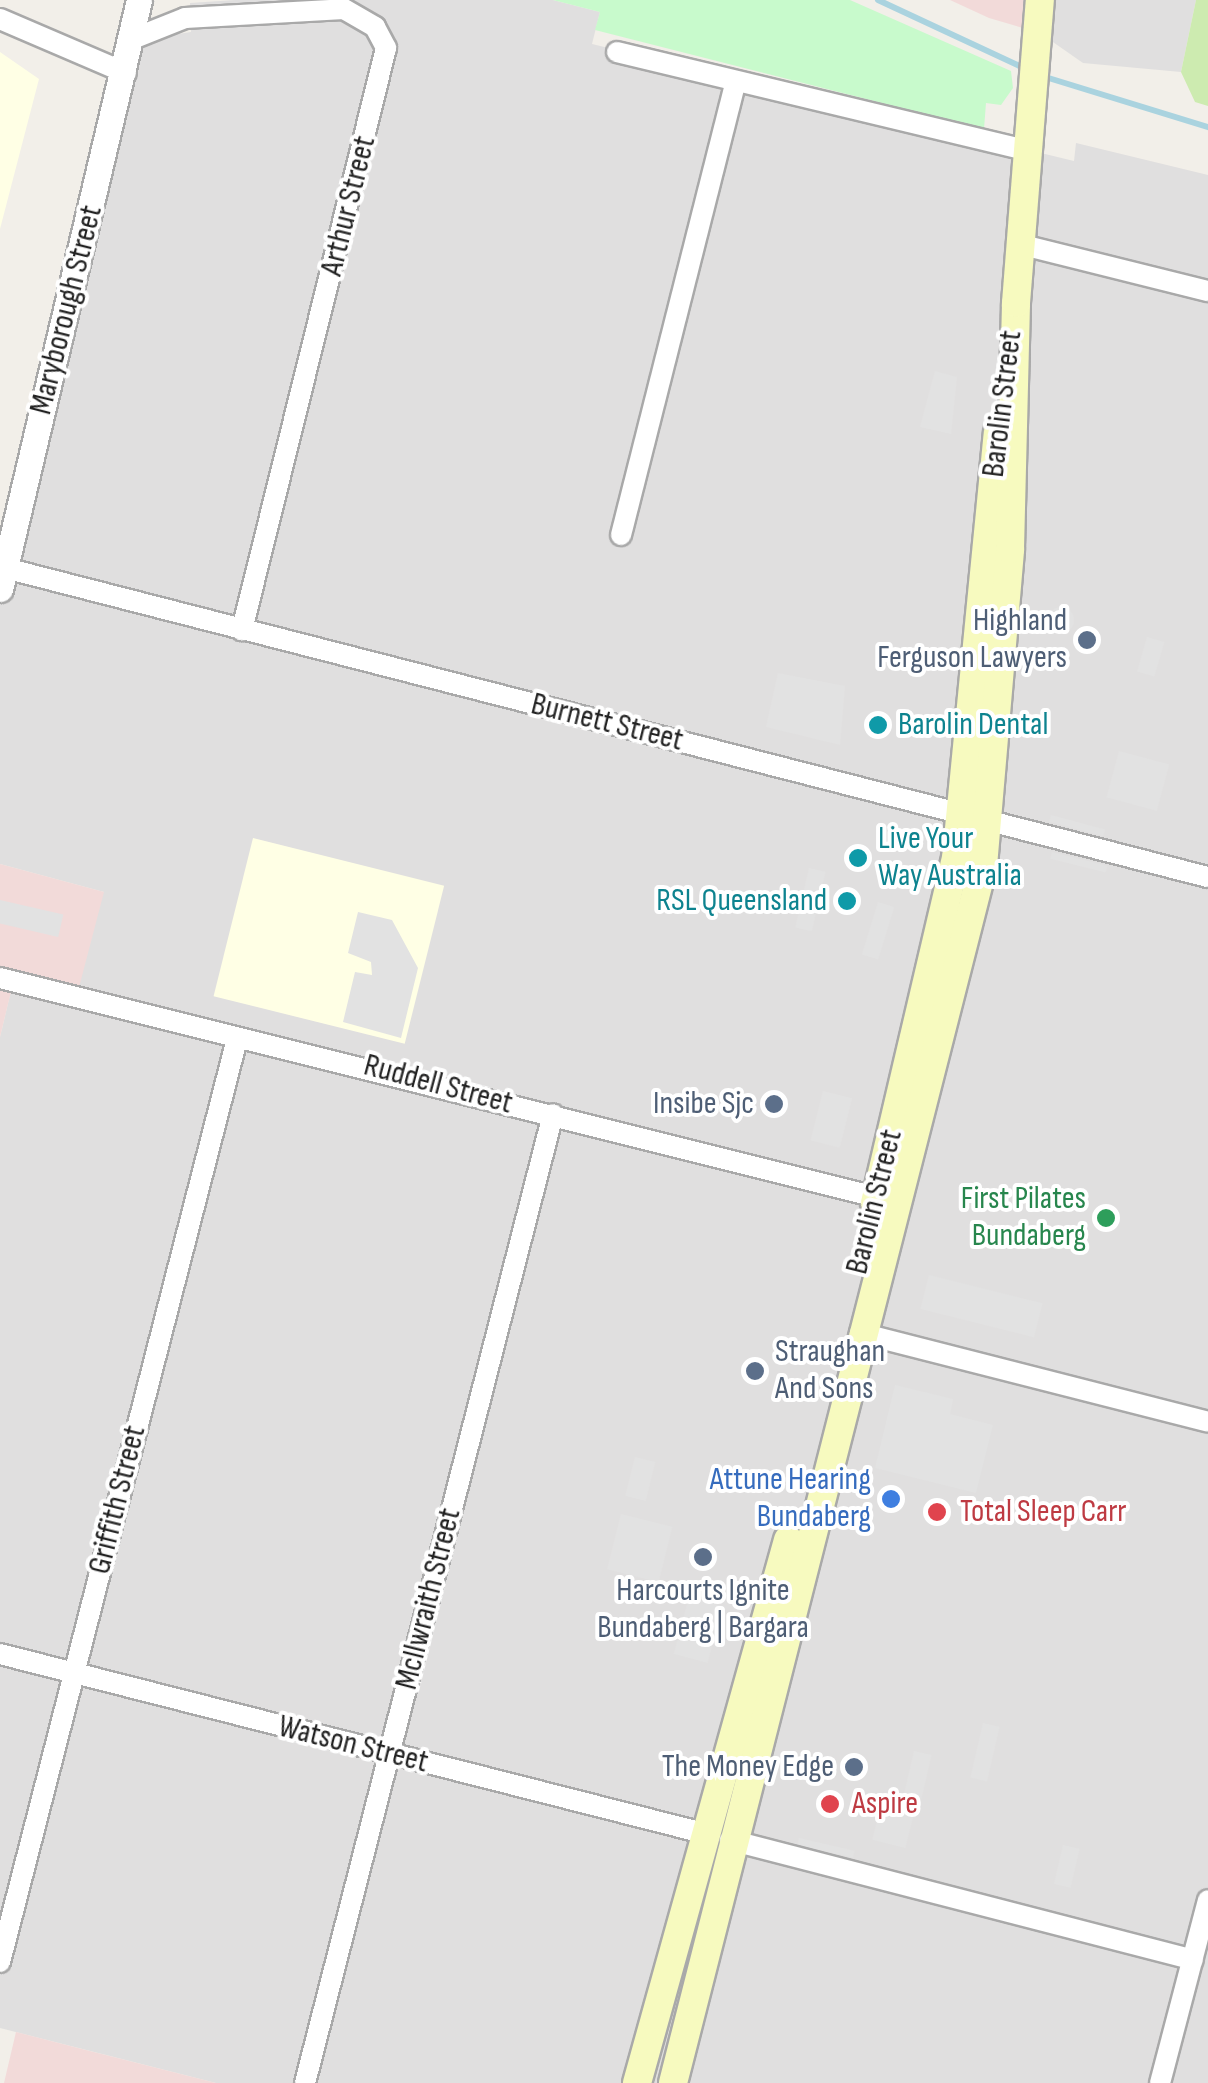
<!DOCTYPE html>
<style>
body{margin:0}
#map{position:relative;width:1208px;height:2083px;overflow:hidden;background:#f2efe9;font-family:"Sofia Sans Condensed",sans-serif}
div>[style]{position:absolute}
.residential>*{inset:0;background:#e0dfdf}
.commercial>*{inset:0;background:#f2dad9}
.education>*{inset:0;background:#ffffe5;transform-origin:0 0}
.grass>*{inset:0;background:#cdebb0}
.park>*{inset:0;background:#c8facc}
.parking>*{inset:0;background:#e2e2e2;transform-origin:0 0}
.round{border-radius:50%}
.stream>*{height:6px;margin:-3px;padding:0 3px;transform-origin:3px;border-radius:3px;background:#aad3df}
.roads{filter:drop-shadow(2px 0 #a9a9a9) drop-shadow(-2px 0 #a9a9a9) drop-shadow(0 2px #a9a9a9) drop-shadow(0 -2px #a9a9a9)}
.minor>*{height:20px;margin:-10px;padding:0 10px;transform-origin:10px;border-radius:10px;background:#fff}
.tertiary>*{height:25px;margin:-12.5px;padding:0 12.5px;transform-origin:12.5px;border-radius:12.5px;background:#fff}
.secondary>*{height:28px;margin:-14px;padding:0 14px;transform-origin:14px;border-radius:14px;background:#f7fabf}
.dots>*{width:28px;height:28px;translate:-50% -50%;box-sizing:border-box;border:5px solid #fff;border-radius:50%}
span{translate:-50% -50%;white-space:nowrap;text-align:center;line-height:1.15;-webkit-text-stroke:8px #fff;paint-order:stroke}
.street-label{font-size:32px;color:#222}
.service-label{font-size:32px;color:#4e5e75}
.right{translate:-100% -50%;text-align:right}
.left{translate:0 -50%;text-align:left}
.culture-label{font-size:32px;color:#0d838f}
.leisure-label{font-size:32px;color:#27864d}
.shop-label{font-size:32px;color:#366cbe}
.health-label{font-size:32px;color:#be3a42}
</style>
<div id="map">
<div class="residential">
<i style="clip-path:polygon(235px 0,553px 0,600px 12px,592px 44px,1074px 161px,1076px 143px,1208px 175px,1208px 2083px,216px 2083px,0 2028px,0 1037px,14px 978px,104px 892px,0 864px,0 600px,137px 40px,191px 32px,190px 3px)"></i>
<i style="clip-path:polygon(1042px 0,1196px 0,1181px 72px,1083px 63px,1040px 33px)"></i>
</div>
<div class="commercial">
<i style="clip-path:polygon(950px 0,1042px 0,1040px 33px,989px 18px)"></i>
<i style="clip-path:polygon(0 864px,104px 892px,77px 995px,14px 979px,0 1037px)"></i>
<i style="clip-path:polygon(16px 2032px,78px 2048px,216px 2083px,4px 2083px)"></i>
</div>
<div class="education">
<i style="clip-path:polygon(0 52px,39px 79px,0 229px)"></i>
<i style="left:253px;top:838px;width:197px;height:163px;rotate:14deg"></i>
</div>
<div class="grass">
<i style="clip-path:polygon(1196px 0,1208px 0,1208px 106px,1195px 102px,1181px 72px)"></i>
</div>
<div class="park">
<i style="clip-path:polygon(553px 0,850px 0,1011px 71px,1013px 88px,1001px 105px,986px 103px,984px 129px,595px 30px,600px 12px)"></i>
</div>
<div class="parking">
<i style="clip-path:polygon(935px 371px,957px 377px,951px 434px,920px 427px)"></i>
<i class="round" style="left:1048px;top:607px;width:26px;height:26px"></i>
<i style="left:1147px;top:637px;width:18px;height:36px;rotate:16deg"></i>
<i style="clip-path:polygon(778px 673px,845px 686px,840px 745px,766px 727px)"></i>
<i style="left:1119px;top:751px;width:52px;height:48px;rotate:15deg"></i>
<i style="left:1051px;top:815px;width:56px;height:7px;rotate:15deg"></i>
<i style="left:1052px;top:852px;width:57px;height:7px;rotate:14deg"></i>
<i style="left:809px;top:868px;width:17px;height:61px;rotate:13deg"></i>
<i style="left:0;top:900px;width:65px;height:23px;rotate:13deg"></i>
<i style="left:878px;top:902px;width:17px;height:55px;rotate:17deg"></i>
<i style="clip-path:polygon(358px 912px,392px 920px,418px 968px,401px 1038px,343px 1022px,355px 972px,372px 975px,371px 962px,348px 953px)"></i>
<i style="left:823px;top:1091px;width:30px;height:51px;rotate:14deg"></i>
<i style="left:929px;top:1275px;width:117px;height:35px;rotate:14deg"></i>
<i style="clip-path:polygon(895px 1385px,953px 1399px,950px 1414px,993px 1425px,976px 1493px,875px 1468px)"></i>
<i style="left:635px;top:1457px;width:21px;height:40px;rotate:14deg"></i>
<i style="left:621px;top:1514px;width:53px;height:57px;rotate:14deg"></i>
<i style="left:689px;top:1597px;width:35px;height:59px;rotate:15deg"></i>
<i style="left:983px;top:1723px;width:17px;height:56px;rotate:13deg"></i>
<i style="left:914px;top:1751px;width:18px;height:46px;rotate:13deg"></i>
<i style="left:883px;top:1797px;width:34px;height:44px;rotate:14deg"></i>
<i style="left:799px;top:1838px;width:57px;height:7px;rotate:13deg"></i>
<i style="left:1063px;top:1845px;width:17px;height:40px;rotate:13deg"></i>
</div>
<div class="stream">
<i style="left:878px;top:0;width:163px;rotate:25deg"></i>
<i style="left:1042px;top:76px;width:174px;rotate:17.1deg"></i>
</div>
<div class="roads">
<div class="minor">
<i style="left:0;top:19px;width:137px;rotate:23.2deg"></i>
<i style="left:135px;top:38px;width:54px;rotate:-21.8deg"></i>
<i style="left:185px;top:18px;width:159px;rotate:-3.2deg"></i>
<i style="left:344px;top:9px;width:36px;rotate:30deg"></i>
<i style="left:375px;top:27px;width:24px;rotate:62deg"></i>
<i style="left:386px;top:48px;width:600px;rotate:103.9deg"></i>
<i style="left:617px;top:52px;width:423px;rotate:13.5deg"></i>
<i style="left:1019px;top:244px;width:195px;rotate:14deg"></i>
<i style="left:621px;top:535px;width:467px;rotate:-75.8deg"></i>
<i style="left:5px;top:568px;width:1242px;rotate:14.41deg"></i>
<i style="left:0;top:978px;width:903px;rotate:14.04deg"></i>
<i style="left:860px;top:1333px;width:359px;rotate:14.3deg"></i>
<i style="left:0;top:1654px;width:730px;rotate:14.28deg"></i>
<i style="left:730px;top:1840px;width:478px;rotate:14.5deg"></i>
<i style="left:0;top:1962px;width:953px;rotate:-75.6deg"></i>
<i style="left:305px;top:2083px;width:1000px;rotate:-75.64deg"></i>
<i style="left:1160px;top:2083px;width:189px;rotate:-75.3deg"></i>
</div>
<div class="tertiary">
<i style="left:0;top:589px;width:605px;rotate:-76.72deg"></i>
</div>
<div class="secondary">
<i style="left:875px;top:1203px;width:353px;rotate:-76.8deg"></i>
<i style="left:956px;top:859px;width:428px;rotate:-84.4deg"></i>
<i style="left:637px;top:2083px;width:564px;rotate:-74.46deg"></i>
<i style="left:673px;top:2083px;width:1256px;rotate:-75.71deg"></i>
<i style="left:983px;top:866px;width:318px;rotate:-85.1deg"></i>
<i style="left:1010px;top:549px;width:246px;rotate:-88.6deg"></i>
<i style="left:1016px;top:303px;width:304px;rotate:-85.5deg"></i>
</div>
</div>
<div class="dots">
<i style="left:1087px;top:640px;background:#5c6f8a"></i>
<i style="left:878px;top:725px;background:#0f9aa8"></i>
<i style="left:858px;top:858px;background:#0f9aa8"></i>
<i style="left:847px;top:901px;background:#0f9aa8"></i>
<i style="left:774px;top:1104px;background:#5c6f8a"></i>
<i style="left:1106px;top:1218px;background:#2e9e5b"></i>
<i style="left:755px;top:1371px;background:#5c6f8a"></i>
<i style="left:891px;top:1499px;background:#3f7fe0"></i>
<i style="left:937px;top:1512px;background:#e0444e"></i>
<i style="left:703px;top:1557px;background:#5c6f8a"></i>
<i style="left:854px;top:1767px;background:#5c6f8a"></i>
<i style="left:830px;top:1804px;background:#e0444e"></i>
</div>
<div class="street-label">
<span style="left:349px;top:206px;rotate:-76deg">Arthur Street</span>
<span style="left:67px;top:310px;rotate:-76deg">Maryborough Street</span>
<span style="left:1003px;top:404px;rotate:-83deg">Barolin Street</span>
<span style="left:607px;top:723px;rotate:14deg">Burnett Street</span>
<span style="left:438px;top:1085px;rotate:15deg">Ruddell Street</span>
<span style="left:875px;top:1202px;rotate:-76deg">Barolin Street</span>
<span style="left:118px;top:1500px;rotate:-76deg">Griffith Street</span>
<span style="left:429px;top:1599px;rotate:-76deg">McIlwraith Street</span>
<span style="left:353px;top:1745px;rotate:14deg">Watson Street</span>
</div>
<div class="service-label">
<span class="right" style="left:1067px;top:640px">Highland<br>Ferguson Lawyers</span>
<span class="right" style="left:754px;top:1104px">Insibe Sjc</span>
<span class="left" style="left:775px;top:1371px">Straughan<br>And Sons</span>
<span style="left:703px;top:1610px">Harcourts Ignite<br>Bundaberg | Bargara</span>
<span class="right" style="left:834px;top:1767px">The Money Edge</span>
</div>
<div class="culture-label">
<span class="left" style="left:898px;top:725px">Barolin Dental</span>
<span class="left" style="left:878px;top:858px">Live Your<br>Way Australia</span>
<span class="right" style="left:827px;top:901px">RSL Queensland</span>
</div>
<div class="leisure-label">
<span class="right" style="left:1086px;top:1218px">First Pilates<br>Bundaberg</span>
</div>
<div class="shop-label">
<span class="right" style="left:871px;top:1499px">Attune Hearing<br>Bundaberg</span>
</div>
<div class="health-label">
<span class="left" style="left:960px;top:1512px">Total Sleep Carr</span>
<span class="left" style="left:852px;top:1804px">Aspire</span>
</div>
</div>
